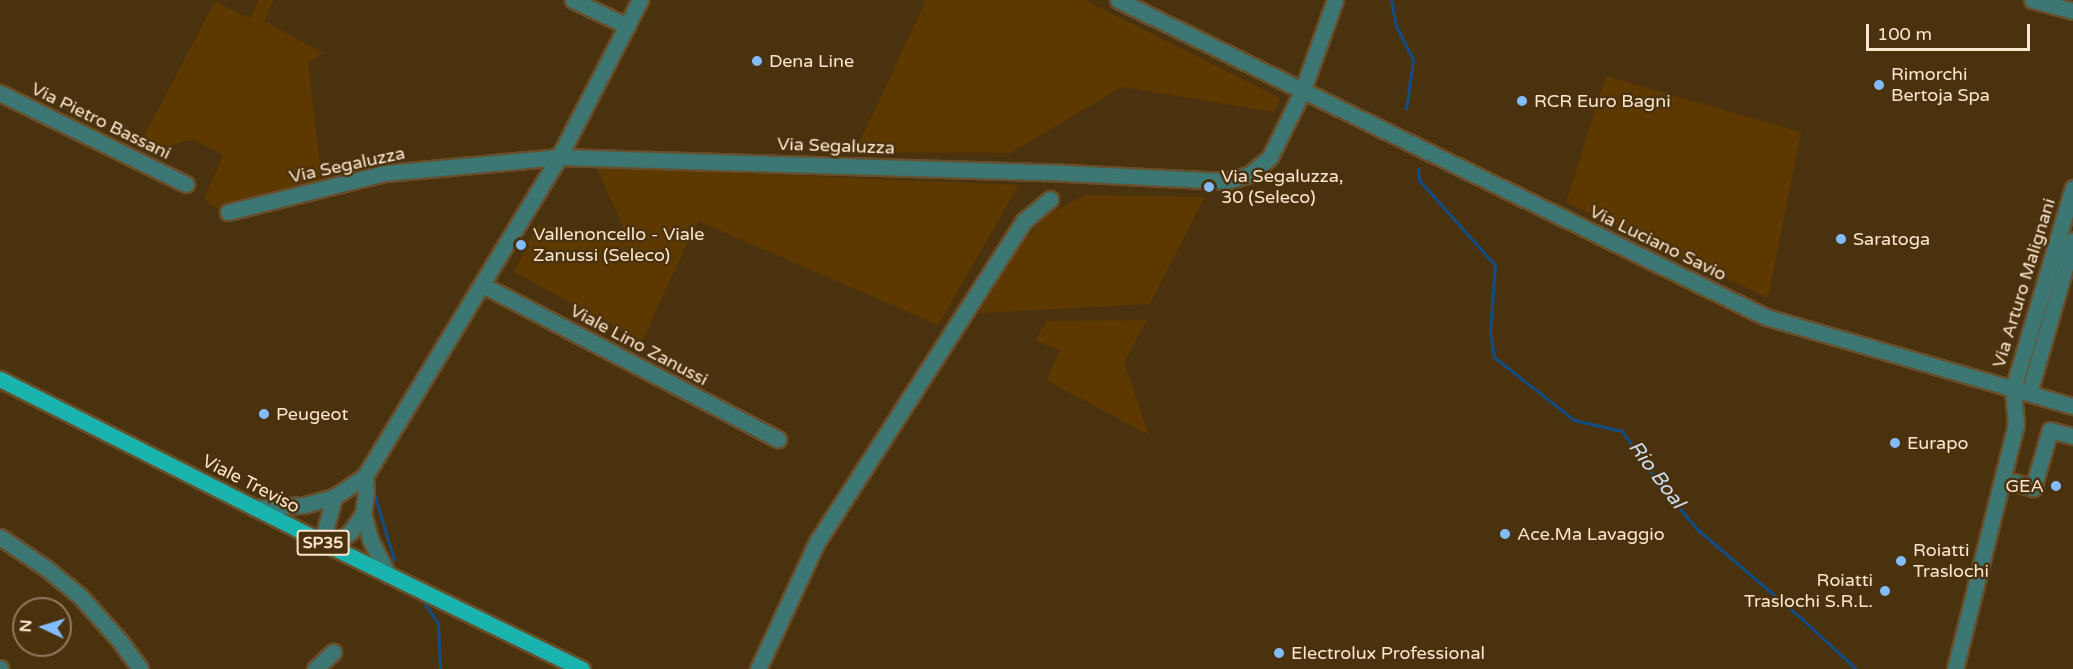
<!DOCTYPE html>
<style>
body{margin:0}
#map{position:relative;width:2073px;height:669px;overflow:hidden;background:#4b320f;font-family:"Varela Round",sans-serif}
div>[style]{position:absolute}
.green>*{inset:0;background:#5d3900}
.stream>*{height:3px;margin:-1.5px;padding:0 1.5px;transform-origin:1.5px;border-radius:1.5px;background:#104d84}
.roads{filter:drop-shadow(2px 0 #674f2d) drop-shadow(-2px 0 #674f2d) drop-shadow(0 2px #674f2d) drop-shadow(0 -2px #674f2d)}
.minor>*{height:15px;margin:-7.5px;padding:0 7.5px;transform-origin:7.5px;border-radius:7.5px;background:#3c7774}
.major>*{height:15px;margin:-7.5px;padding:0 7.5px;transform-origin:7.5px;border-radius:7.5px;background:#1ab4af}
.dots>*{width:16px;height:16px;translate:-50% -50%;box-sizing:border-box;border:3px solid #4b320f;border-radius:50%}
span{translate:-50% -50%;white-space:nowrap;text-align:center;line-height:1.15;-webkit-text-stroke:5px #4b320f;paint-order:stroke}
.shield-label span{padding:2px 4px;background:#4b320f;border:2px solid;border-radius:4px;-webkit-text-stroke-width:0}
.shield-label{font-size:16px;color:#fbe5cd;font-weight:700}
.poi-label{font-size:18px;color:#fbe5cd}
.left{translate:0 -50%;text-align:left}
.right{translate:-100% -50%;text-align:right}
.street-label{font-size:18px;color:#fbe5cd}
.water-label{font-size:20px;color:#cbddf1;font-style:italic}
.north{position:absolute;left:12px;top:597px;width:60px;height:60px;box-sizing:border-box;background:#4b320f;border:2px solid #917a5b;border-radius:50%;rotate:274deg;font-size:16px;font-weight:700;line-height:24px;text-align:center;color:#fbe5cd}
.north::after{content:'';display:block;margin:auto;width:21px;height:27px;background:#82bcfa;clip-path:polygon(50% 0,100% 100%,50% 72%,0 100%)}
.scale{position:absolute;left:1866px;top:24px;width:164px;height:27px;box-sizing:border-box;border:3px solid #fbe5cd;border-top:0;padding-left:8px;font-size:18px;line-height:21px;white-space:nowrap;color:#fbe5cd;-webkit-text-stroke:4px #4b320f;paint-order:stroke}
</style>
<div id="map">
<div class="green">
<i style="clip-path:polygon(259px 0,274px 0,264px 21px,323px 53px,308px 63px,322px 180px,220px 210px,204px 200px,223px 155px,193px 140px,155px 148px,140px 143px,215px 2px,250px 18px)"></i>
<i style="clip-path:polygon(926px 0,1085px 0,1280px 98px,1274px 112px,1122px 87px,1010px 153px,855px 152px)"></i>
<i style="clip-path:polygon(1606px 76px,1801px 132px,1768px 298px,1566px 202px)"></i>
<i style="clip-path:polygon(596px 167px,1019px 185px,938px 325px,698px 221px,642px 341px,514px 272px,537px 225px,627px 235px)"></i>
<i style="clip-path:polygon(1086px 195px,1205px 197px,1150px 304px,979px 313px,1017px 250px,1046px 215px)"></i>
<i style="clip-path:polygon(1147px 320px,1124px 363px,1149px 435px,1046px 380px,1060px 351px,1035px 340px,1047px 321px)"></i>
</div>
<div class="stream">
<i style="left:1391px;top:0;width:26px;rotate:79deg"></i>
<i style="left:1396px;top:26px;width:38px;rotate:63deg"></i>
<i style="left:1413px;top:60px;width:49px;rotate:98.1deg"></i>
<i style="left:1418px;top:169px;width:11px;rotate:85deg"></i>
<i style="left:1419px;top:180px;width:114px;rotate:48.2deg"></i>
<i style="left:1495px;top:265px;width:67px;rotate:94.3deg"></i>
<i style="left:1490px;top:332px;width:25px;rotate:81deg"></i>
<i style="left:1494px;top:357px;width:102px;rotate:38.2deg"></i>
<i style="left:1574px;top:420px;width:49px;rotate:12.9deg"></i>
<i style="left:1622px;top:431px;width:66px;rotate:54.9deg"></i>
<i style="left:1660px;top:485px;width:57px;rotate:49.9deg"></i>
<i style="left:1697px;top:529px;width:137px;rotate:40.6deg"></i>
<i style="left:1801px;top:618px;width:75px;rotate:42.8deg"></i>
<i style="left:373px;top:490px;width:73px;rotate:73.3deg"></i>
<i style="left:421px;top:598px;width:30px;rotate:56deg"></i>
<i style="left:438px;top:623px;width:46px;rotate:87.5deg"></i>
</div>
<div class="roads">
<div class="minor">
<i style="left:573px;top:0;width:60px;rotate:25.7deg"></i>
<i style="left:1118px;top:0;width:721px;rotate:26.07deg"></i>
<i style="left:1766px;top:317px;width:320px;rotate:16.2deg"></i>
<i style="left:2032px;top:0;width:42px;rotate:15deg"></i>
<i style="left:0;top:93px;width:207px;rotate:26.1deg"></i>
<i style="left:228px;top:212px;width:163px;rotate:-13.9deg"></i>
<i style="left:386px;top:173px;width:174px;rotate:-5.3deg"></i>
<i style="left:559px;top:157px;width:487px;rotate:1.8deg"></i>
<i style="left:1046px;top:172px;width:180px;rotate:2.9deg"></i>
<i style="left:1226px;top:181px;width:25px;rotate:-16deg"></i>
<i style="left:1250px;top:174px;width:26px;rotate:-40deg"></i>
<i style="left:1270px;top:157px;width:72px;rotate:-63.8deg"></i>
<i style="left:1302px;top:92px;width:98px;rotate:-70.3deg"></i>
<i style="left:483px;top:285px;width:333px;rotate:27.6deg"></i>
<i style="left:2029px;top:393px;width:159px;rotate:-74deg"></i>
<i style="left:2014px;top:482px;width:20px;rotate:18deg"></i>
<i style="left:2033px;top:488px;width:60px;rotate:-73.7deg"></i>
<i style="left:2050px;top:430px;width:24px;rotate:15deg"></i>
<i style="left:254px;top:508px;width:50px;rotate:-3.4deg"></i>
<i style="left:304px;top:505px;width:31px;rotate:-15deg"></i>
<i style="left:334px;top:497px;width:37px;rotate:-34deg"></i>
<i style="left:365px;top:476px;width:373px;rotate:-58.7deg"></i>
<i style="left:559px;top:157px;width:177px;rotate:-62.7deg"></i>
<i style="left:363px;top:514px;width:26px;rotate:74deg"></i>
<i style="left:370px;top:539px;width:40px;rotate:63.4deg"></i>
<i style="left:0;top:537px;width:55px;rotate:34deg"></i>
<i style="left:46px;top:568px;width:44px;rotate:39.5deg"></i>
<i style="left:80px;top:596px;width:60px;rotate:48.4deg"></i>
<i style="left:120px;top:641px;width:34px;rotate:54deg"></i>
<i style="left:322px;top:542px;width:47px;rotate:-75.1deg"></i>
<i style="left:332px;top:547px;width:25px;rotate:-40deg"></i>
<i style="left:351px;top:531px;width:21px;rotate:-55deg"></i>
<i style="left:363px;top:514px;width:22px;rotate:-82deg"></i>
<i style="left:366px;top:492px;width:16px;rotate:-94deg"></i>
<i style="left:0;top:668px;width:1px;rotate:45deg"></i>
<i style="left:315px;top:669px;width:25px;rotate:-43deg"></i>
<i style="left:758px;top:669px;width:140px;rotate:-65.1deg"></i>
<i style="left:817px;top:542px;width:382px;rotate:-57.2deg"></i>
<i style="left:1024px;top:221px;width:34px;rotate:-40deg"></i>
<i style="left:1955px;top:669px;width:252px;rotate:-76deg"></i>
<i style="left:2016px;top:424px;width:35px;rotate:-95deg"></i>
<i style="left:2013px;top:389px;width:210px;rotate:-73.4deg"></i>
</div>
<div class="major">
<i style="left:0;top:379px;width:372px;rotate:26.8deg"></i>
<i style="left:332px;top:547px;width:278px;rotate:26deg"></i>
</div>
</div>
<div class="dots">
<i style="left:757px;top:61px;background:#82bcfa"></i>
<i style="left:1879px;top:85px;background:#82bcfa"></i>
<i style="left:1522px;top:101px;background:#82bcfa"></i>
<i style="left:1209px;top:187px;background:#82bcfa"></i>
<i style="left:1841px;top:239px;background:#82bcfa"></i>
<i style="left:521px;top:245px;background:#82bcfa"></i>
<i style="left:264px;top:414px;background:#82bcfa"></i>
<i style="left:1895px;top:443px;background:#82bcfa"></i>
<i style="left:2056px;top:486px;background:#82bcfa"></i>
<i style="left:1505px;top:534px;background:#82bcfa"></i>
<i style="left:1901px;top:561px;background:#82bcfa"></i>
<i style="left:1885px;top:591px;background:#82bcfa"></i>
<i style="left:1279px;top:653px;background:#82bcfa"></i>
</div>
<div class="shield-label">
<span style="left:323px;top:543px">SP35</span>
</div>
<div class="poi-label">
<span class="left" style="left:769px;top:61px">Dena Line</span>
<span class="left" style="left:1891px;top:85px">Rimorchi<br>Bertoja Spa</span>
<span class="left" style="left:1534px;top:101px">RCR Euro Bagni</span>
<span class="left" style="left:1221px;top:187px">Via Segaluzza,<br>30 (Seleco)</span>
<span class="left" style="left:533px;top:245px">Vallenoncello - Viale<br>Zanussi (Seleco)</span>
<span class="left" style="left:1853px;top:239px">Saratoga</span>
<span class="left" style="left:276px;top:414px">Peugeot</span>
<span class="left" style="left:1907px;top:443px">Eurapo</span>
<span class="right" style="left:2044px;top:486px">GEA</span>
<span class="left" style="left:1517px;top:534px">Ace.Ma Lavaggio</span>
<span class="left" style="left:1913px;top:561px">Roiatti<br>Traslochi</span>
<span class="right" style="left:1873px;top:591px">Roiatti<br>Traslochi S.R.L.</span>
<span class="left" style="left:1291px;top:653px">Electrolux Professional</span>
</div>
<div class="street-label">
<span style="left:101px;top:121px;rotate:26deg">Via Pietro Bassani</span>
<span style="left:836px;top:146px;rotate:2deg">Via Segaluzza</span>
<span style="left:347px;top:165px;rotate:-12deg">Via Segaluzza</span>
<span style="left:1658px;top:243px;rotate:26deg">Via Luciano Savio</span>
<span style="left:2024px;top:283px;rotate:-73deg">Via Arturo Malignani</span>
<span style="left:639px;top:345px;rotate:28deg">Viale Lino Zanussi</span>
<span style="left:251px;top:484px;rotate:27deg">Viale Treviso</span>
</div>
<div class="water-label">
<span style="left:1656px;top:475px;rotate:53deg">Rio Boal</span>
</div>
<div class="north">N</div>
<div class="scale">100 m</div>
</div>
